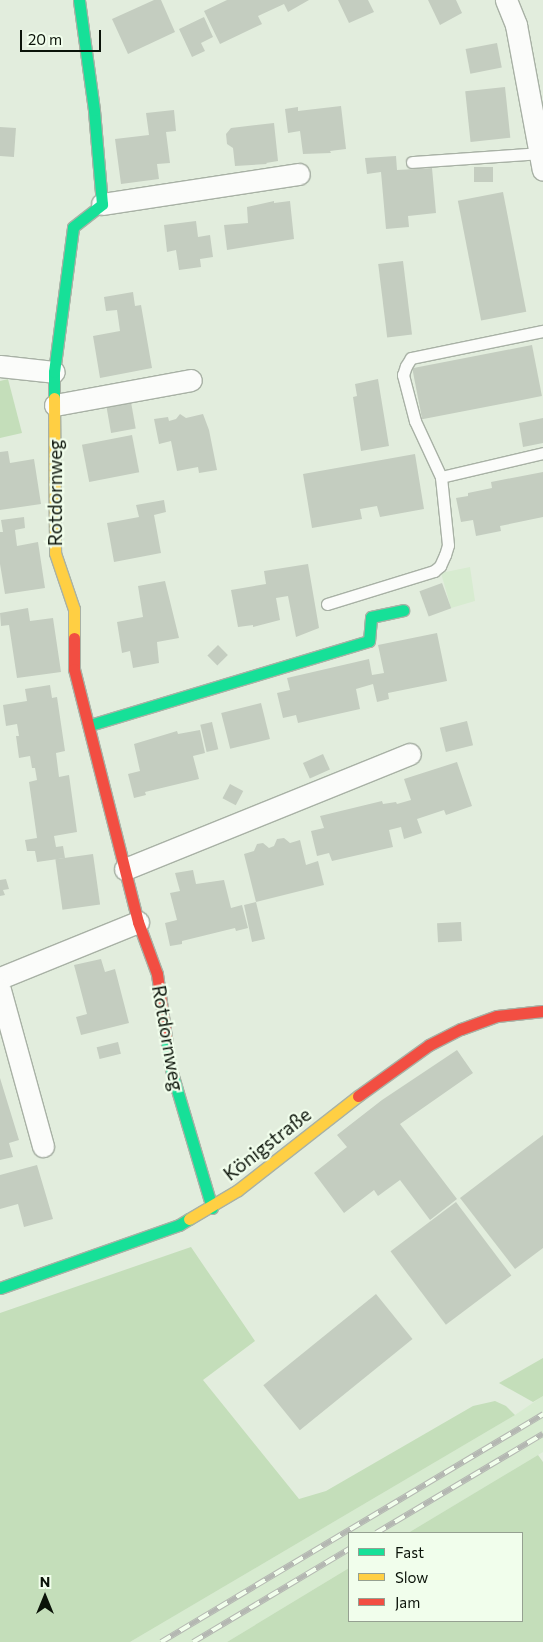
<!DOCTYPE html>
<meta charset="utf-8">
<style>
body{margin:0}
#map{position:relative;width:543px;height:1642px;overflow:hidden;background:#e2eddd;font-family:Commissioner,sans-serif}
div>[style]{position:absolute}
.built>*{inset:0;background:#d7ebd0}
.green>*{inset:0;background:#c4deba}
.building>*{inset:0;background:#c4cdc0;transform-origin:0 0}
.roads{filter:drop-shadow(1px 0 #a8b1a5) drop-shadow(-1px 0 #a8b1a5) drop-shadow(0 1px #a8b1a5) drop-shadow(0 -1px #a8b1a5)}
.lane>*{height:11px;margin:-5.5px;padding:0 5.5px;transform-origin:5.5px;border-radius:5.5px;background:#fbfcfa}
.street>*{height:21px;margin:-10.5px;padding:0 10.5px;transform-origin:10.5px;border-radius:10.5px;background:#fbfcfa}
.fast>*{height:11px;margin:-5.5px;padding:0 5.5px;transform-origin:5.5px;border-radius:5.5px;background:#16e098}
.slow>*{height:11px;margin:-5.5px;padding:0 5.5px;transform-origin:5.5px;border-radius:5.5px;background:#ffcf43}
.jam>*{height:11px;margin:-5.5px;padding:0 5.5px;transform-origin:5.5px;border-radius:5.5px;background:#f24e42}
.rail>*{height:5.5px;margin-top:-2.75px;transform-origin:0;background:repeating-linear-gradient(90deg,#f1feec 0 11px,#b4b7b2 0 22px);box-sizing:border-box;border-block:1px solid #b4b7b2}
span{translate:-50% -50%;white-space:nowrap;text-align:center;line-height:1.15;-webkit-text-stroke:4.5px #f1feec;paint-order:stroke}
.street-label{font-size:19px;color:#0b1309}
.legend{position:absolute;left:348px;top:1532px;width:175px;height:90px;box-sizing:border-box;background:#f1feec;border:1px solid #95a091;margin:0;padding:6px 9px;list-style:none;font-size:15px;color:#0b1309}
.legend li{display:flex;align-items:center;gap:10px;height:25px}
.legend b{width:25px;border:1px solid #95a091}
.north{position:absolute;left:20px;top:1572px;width:50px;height:50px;-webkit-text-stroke:4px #f1feec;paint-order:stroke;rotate:0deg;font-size:14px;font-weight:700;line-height:20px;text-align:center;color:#0b1309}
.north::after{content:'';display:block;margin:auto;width:18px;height:22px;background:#0b1309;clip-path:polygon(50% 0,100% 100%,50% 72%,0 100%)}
.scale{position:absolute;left:20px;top:30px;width:81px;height:22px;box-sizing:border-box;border:2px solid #0b1309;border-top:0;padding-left:6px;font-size:15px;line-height:18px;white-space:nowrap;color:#0b1309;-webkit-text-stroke:4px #f1feec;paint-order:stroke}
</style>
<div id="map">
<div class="built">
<i style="clip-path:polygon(470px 567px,475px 601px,451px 608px,441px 573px)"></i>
<i style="clip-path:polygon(543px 1396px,543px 1452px,408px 1533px,349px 1533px,349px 1568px,227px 1642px,130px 1642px,515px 1415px)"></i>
</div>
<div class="green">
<i style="clip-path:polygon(8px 379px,22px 433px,0 438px,0 381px)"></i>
<i style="clip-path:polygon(191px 1247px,255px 1341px,203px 1380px,299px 1499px,326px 1491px,473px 1406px,495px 1401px,506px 1406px,515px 1415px,130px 1642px,0 1642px,0 1313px)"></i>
<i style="clip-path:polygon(543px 1358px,543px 1396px,533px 1402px,499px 1383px)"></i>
<i style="clip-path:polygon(538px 1455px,543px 1462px,543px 1642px,227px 1642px,349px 1568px,349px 1621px,522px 1621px,522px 1533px,408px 1533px)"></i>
</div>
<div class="building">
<i style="clip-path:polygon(154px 0,161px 0,175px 32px,128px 54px,112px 19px)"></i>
<i style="clip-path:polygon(227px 0,309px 0,288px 12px,284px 4px,258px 16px,262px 24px,220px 44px,204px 11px)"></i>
<i style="clip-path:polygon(338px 0,368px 0,374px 12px,349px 23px)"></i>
<i style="clip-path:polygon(428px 0,456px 0,462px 13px,440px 25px)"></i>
<i style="clip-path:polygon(204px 17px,213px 37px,201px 43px,205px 51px,192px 57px,179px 29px)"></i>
<i style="left:497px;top:43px;width:25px;height:32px;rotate:79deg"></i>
<i style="left:505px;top:87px;width:51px;height:40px;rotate:84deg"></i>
<i style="clip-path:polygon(341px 106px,346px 149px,330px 151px,331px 153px,303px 154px,300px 131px,288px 133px,285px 109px,298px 107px,298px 111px)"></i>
<i style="clip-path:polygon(174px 110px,176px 131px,166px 132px,170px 163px,157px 164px,159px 179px,121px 184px,115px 139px,149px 135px,146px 113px)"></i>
<i style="clip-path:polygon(274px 123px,278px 161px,266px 163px,267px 164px,235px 166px,233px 148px,227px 144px,226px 134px,231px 128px)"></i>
<i style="left:0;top:127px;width:16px;height:29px;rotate:4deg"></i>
<i style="clip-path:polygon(396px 156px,397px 170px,432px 168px,436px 213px,408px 216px,409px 227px,386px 229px,381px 172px,367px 174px,365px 158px)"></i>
<i style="left:493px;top:167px;width:15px;height:19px;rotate:90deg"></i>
<i style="left:503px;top:192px;width:122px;height:46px;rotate:79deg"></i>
<i style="clip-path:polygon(274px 201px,274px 203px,290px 201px,294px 239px,227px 250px,224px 225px,248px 223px,247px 207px)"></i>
<i style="clip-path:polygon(196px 221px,198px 237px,210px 235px,213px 257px,200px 259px,201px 267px,179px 270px,176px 250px,167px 252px,164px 225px)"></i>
<i style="left:403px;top:261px;width:74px;height:25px;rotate:83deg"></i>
<i style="clip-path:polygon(133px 292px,135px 306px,141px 305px,152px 368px,100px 378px,93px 336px,120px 331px,117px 310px,106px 311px,104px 297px)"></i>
<i style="left:532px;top:345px;width:52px;height:122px;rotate:79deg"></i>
<i style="clip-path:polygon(378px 379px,389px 446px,361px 451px,353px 397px,357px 396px,355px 384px)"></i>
<i style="left:131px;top:402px;width:27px;height:25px;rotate:80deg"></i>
<i style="clip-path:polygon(180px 414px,186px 418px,203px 414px,209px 430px,217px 470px,199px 473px,198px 467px,177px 471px,171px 441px,159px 444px,154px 419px,168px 417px,169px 421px,176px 419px)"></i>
<i style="clip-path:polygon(543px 418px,543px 443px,523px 447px,519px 423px)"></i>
<i style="left:132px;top:435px;width:38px;height:51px;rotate:79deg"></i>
<i style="clip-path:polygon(8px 451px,10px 463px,34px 459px,41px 504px,0 510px,0 452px)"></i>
<i style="clip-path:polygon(415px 454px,424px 509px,380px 517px,377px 506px,360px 509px,362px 519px,312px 528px,303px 474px)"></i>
<i style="clip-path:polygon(543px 472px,543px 517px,500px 526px,501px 531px,476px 536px,473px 520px,461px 522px,456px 498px,468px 496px,468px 493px,492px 488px,491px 482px)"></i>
<i style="clip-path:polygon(164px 500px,166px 512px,154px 515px,161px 553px,114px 562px,107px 523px,139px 517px,136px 505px)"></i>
<i style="clip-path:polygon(24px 517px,25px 528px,15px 530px,17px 546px,38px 542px,45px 588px,5px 594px,0 564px,0 532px,3px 532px,1px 520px)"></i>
<i style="clip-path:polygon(308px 564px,319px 628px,296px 637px,288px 596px,276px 598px,280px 620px,253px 627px,253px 625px,238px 627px,231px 590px,266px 584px,264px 571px)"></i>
<i style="clip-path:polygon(165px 581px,179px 638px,157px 642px,159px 663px,133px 668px,130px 651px,122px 653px,117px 622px,143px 617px,138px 586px)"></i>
<i style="left:442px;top:583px;width:27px;height:24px;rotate:70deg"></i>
<i style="clip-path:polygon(28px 608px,30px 621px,53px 618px,61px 672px,17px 678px,9px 625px,1px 626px,0 613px)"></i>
<i style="clip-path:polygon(437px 633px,447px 681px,388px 693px,389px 699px,377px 702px,373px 684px,356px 689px,360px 709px,298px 723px,296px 715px,283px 718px,277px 693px,290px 690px,287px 678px,369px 659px,372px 675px,384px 673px,378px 645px)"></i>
<i style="left:218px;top:645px;width:14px;height:15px;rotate:45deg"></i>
<i style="clip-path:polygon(50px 685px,52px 698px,57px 697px,65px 751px,56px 753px,59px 777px,69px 775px,77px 832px,54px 836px,56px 847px,63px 846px,65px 858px,37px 862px,35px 851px,27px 851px,25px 840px,37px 838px,29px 782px,37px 780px,35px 768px,32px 768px,30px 756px,19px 758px,16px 736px,19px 736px,17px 724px,6px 726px,3px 705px,27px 701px,25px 689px)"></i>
<i style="left:261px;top:703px;width:37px;height:41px;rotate:76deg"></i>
<i style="left:467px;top:721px;width:25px;height:28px;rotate:76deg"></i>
<i style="left:212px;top:722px;width:28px;height:12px;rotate:77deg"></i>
<i style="clip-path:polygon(200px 730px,205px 753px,193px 756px,199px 779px,145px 792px,146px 795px,134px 798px,128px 774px,140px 771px,134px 744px,177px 731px,178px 734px)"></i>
<i style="left:323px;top:754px;width:17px;height:22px;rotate:66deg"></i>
<i style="clip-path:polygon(457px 762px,472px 806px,446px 815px,444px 810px,417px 819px,422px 833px,404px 839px,401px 827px,389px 830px,393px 847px,332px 861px,329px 853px,317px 856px,311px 831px,324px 828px,320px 816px,382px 801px,383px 804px,396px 802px,397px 804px,411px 800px,404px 779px)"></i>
<i style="left:230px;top:784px;width:15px;height:16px;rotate:28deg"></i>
<i style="clip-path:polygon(284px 838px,290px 843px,300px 840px,306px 865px,318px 861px,324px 885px,256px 902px,265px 939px,252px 942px,244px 905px,256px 902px,244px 854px,254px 851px,257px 844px,263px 843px,269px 848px,274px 846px,277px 839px)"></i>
<i style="left:93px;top:854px;width:51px;height:38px;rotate:82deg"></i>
<i style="clip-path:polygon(193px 870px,196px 884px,224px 880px,231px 908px,242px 905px,248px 928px,236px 931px,235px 928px,182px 941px,182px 944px,170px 946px,165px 923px,177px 920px,170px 893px,180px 891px,175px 873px)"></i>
<i style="clip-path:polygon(6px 879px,9px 889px,3px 890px,5px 895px,0 896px,0 880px)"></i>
<i style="left:461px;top:922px;width:19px;height:24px;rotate:87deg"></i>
<i style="clip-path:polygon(101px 959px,105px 972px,115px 969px,129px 1023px,81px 1035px,76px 1017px,87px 1014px,74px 965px)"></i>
<i style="left:118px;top:1042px;width:12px;height:22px;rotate:76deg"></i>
<i style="clip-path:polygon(457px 1050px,473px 1073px,400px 1124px,457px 1199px,430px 1220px,400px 1180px,378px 1196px,374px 1190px,344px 1213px,314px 1173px,347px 1147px,337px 1135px,382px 1100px)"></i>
<i style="clip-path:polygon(0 1078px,19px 1140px,9px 1143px,13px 1157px,0 1160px)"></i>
<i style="clip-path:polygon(543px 1135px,543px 1248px,515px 1269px,460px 1198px)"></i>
<i style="clip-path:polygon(37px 1165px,53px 1219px,24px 1227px,18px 1204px,0 1209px,0 1175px)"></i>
<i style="left:456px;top:1202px;width:92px;height:82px;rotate:53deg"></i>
<i style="left:376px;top:1294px;width:58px;height:145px;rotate:51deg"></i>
</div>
<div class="roads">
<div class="lane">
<i style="left:412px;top:162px;width:128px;rotate:-4deg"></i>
<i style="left:441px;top:477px;width:105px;rotate:-13.2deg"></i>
<i style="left:327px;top:604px;width:112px;rotate:-17.1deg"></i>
<i style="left:434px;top:571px;width:8px;rotate:-40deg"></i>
<i style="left:440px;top:566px;width:12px;rotate:-66deg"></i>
<i style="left:445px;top:555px;width:10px;rotate:-73deg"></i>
<i style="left:448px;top:545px;width:68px;rotate:-95.9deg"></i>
<i style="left:441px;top:477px;width:62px;rotate:-114.9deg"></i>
<i style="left:415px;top:421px;width:48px;rotate:-104.6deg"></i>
<i style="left:403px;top:375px;width:9px;rotate:-72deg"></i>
<i style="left:406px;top:366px;width:9px;rotate:-58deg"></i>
<i style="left:411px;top:358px;width:135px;rotate:-11.6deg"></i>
</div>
<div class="street">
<i style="left:506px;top:0;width:27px;rotate:68deg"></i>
<i style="left:516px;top:25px;width:147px;rotate:79.5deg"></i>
<i style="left:102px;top:204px;width:199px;rotate:-8.7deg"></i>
<i style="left:0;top:366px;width:54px;rotate:6.3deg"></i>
<i style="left:55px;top:405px;width:138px;rotate:-10.4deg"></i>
<i style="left:125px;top:869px;width:307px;rotate:-22deg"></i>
<i style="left:0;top:978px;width:149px;rotate:-22.1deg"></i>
<i style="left:0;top:990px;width:162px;rotate:74.6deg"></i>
</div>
<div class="fast">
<i style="left:54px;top:398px;width:26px;rotate:-90deg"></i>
<i style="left:54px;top:372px;width:146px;rotate:-82.5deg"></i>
<i style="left:73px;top:227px;width:37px;rotate:-38deg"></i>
<i style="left:102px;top:204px;width:94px;rotate:-94.9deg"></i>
<i style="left:94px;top:110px;width:111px;rotate:-97.8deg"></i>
<i style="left:90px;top:725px;width:291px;rotate:-16.8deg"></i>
<i style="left:369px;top:641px;width:24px;rotate:-85deg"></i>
<i style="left:371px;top:617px;width:33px;rotate:-12deg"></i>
<i style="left:166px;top:1037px;width:29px;rotate:82deg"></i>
<i style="left:170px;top:1066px;width:148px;rotate:73.5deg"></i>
<i style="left:0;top:1288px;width:190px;rotate:-19.4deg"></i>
<i style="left:179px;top:1225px;width:12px;rotate:-31deg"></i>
</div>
<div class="slow">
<i style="left:54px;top:398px;width:155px;rotate:89.6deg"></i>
<i style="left:55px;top:553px;width:59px;rotate:71.3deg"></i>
<i style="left:74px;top:609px;width:29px;rotate:90deg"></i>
<i style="left:189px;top:1219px;width:57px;rotate:-30.6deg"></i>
<i style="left:238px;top:1190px;width:152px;rotate:-38.1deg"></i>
</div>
<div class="jam">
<i style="left:74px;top:638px;width:31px;rotate:90deg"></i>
<i style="left:74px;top:669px;width:261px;rotate:75.8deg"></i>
<i style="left:138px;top:922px;width:55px;rotate:69.9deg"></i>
<i style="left:157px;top:974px;width:64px;rotate:81.9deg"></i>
<i style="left:358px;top:1096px;width:87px;rotate:-35.7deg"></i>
<i style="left:429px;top:1045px;width:36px;rotate:-27deg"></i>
<i style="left:461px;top:1029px;width:38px;rotate:-20deg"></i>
<i style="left:497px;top:1016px;width:46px;rotate:-6.2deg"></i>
</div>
</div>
<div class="rail">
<i style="left:376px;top:1533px;width:194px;rotate:-30.7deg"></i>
<i style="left:161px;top:1642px;width:445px;rotate:-30.8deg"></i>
<i style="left:193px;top:1642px;width:182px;rotate:-30.8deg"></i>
</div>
<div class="street-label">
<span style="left:55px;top:493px;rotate:-90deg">Rotdornweg</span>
<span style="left:168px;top:1038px;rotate:80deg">Rotdornweg</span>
<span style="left:267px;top:1144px;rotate:-38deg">Königstraße</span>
</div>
<ul class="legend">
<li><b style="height:6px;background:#16e098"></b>Fast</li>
<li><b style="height:6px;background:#ffcf43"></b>Slow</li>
<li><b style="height:6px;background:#f24e42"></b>Jam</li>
</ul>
<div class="north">N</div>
<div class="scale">20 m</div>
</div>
